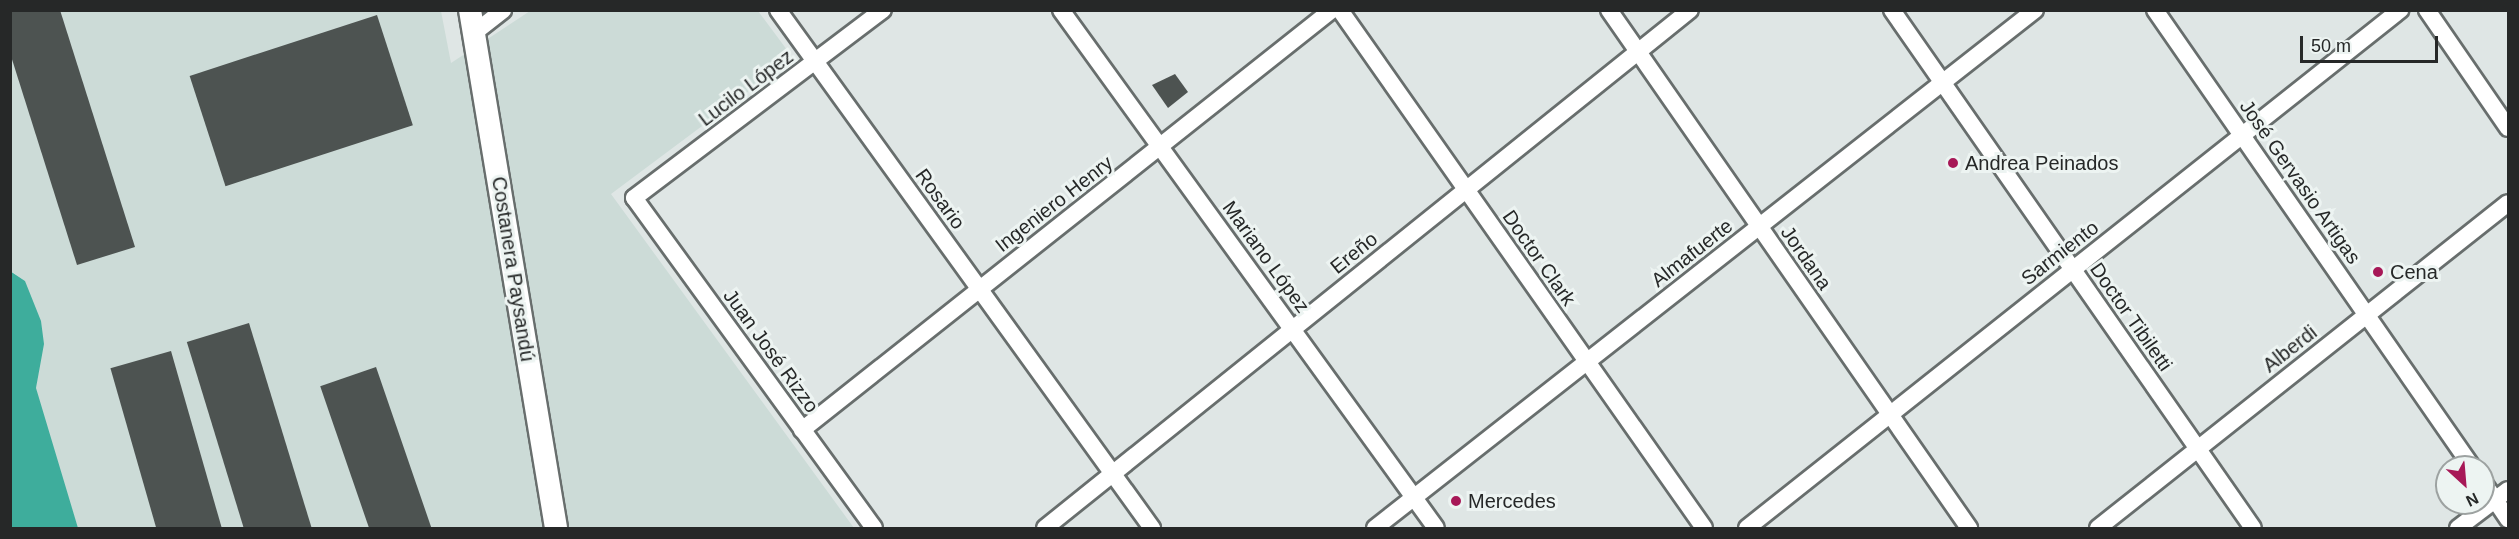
<!DOCTYPE html>
<meta charset="utf-8">
<style>
body{margin:0}
#map{position:relative;width:2519px;height:539px;overflow:hidden;background:#dfe6e5;font-family:Helvetica,sans-serif}
div>[style]{position:absolute}
.built>*{inset:0;background:#ccdbd7}
.water>*{inset:0;background:#3ead9c}
.building>*{inset:0;background:#4d5351;transform-origin:0 0}
.roads{filter:drop-shadow(2px 0 #686e6d) drop-shadow(-2px 0 #686e6d) drop-shadow(0 2px #686e6d) drop-shadow(0 -2px #686e6d)}
.minor>*{height:16px;margin:-8px;padding:0 8px;transform-origin:8px;border-radius:8px;background:#fff}
.secondary>*{height:22px;margin:-11px;padding:0 11px;transform-origin:11px;border-radius:11px;background:#fff}
.dots>*{width:16px;height:16px;translate:-50% -50%;box-sizing:border-box;border:3px solid #edf4f2;border-radius:50%}
span{translate:-50% -50%;white-space:nowrap;text-align:center;line-height:1.15;-webkit-text-stroke:6px #edf4f2;paint-order:stroke}
.street-label{font-size:20px;color:#262828}
.poi-label{font-size:20px;color:#262828}
.left{translate:0 -50%;text-align:left}
.frame{position:absolute;inset:0;border:12px solid #262828;pointer-events:none}
.north{position:absolute;left:2435px;top:455px;width:60px;height:60px;box-sizing:border-box;background:#edf4f2;border:2px solid #9da2a1;border-radius:50%;rotate:154deg;font-size:16px;font-weight:700;line-height:24px;text-align:center;color:#262828}
.north::after{content:'';display:block;margin:auto;width:21px;height:27px;background:#a71857;clip-path:polygon(50% 0,100% 100%,50% 72%,0 100%)}
.scale{position:absolute;left:2300px;top:36px;width:138px;height:27px;box-sizing:border-box;border:3px solid #262828;border-top:0;padding-left:8px;font-size:18px;line-height:21px;white-space:nowrap;color:#262828;-webkit-text-stroke:4px #edf4f2;paint-order:stroke}
</style>
<div id="map">
<div class="built">
<i style="clip-path:polygon(10px 11px,441px 11px,451px 63px,530px 11px,758px 11px,793px 58px,611px 194px,854px 528px,78px 528px,41px 413px,36px 388px,39px 368px,25px 281px,11px 271px)"></i>
</div>
<div class="water">
<i style="clip-path:polygon(10px 271px,25px 281px,41px 321px,44px 344px,36px 388px,78px 528px,11px 528px)"></i>
</div>
<div class="building">
<i style="clip-path:polygon(10px 10px,60px 10px,135px 247px,77px 265px,10px 53px)"></i>
<i style="left:377px;top:15px;width:116px;height:197px;rotate:72deg"></i>
<i style="clip-path:polygon(1175px 74px,1188px 92px,1168px 108px,1152px 85px)"></i>
<i style="left:249px;top:323px;width:215px;height:65px;rotate:73deg"></i>
<i style="left:171px;top:351px;width:184px;height:63px;rotate:74deg"></i>
<i style="left:376px;top:367px;width:170px;height:59px;rotate:71deg"></i>
</div>
<div class="roads">
<div class="minor">
<i style="left:778px;top:10px;width:639px;rotate:54.17deg"></i>
<i style="left:1061px;top:10px;width:639px;rotate:54.1deg"></i>
<i style="left:1340px;top:10px;width:633px;rotate:54.9deg"></i>
<i style="left:1609px;top:10px;width:631px;rotate:55.2deg"></i>
<i style="left:1892px;top:10px;width:631px;rotate:55.13deg"></i>
<i style="left:2155px;top:10px;width:556px;rotate:55.25deg"></i>
<i style="left:2427px;top:10px;width:143px;rotate:55.5deg"></i>
<i style="left:474px;top:33px;width:37px;rotate:-38deg"></i>
<i style="left:802px;top:430px;width:676px;rotate:-38.4deg"></i>
<i style="left:2483px;top:482px;width:45px;rotate:56deg"></i>
<i style="left:874px;top:528px;width:408px;rotate:-126deg"></i>
<i style="left:634px;top:198px;width:312px;rotate:-37.1deg"></i>
<i style="left:1045px;top:528px;width:827px;rotate:-38.77deg"></i>
<i style="left:1375px;top:528px;width:839px;rotate:-38.13deg"></i>
<i style="left:1747px;top:528px;width:834px;rotate:-38.42deg"></i>
<i style="left:2098px;top:528px;width:523px;rotate:-38.4deg"></i>
<i style="left:2458px;top:528px;width:63px;rotate:-37.2deg"></i>
</div>
<div class="secondary">
<i style="left:470px;top:10px;width:525px;rotate:80.57deg"></i>
</div>
</div>
<div class="dots">
<i style="left:1953px;top:163px;background:#a71857"></i>
<i style="left:2378px;top:272px;background:#a71857"></i>
<i style="left:1456px;top:501px;background:#a71857"></i>
</div>
<div class="street-label">
<span style="left:746px;top:88px;rotate:-37deg">Lucilo López</span>
<span style="left:2300px;top:182px;rotate:55deg">José Gervasio Artigas</span>
<span style="left:940px;top:199px;rotate:54deg">Rosario</span>
<span style="left:1054px;top:204px;rotate:-38deg">Ingeniero Henry</span>
<span style="left:1354px;top:253px;rotate:-39deg">Ereño</span>
<span style="left:1692px;top:253px;rotate:-38deg">Almafuerte</span>
<span style="left:2060px;top:253px;rotate:-38deg">Sarmiento</span>
<span style="left:1266px;top:257px;rotate:54deg">Mariano López</span>
<span style="left:1539px;top:258px;rotate:55deg">Doctor Clark</span>
<span style="left:1806px;top:258px;rotate:55deg">Jordana</span>
<span style="left:513px;top:269px;rotate:81deg">Costanera Paysandú</span>
<span style="left:2131px;top:317px;rotate:55deg">Doctor Tibiletti</span>
<span style="left:2290px;top:349px;rotate:-38deg">Alberdi</span>
<span style="left:771px;top:351px;rotate:54deg">Juan José Rizzo</span>
</div>
<div class="poi-label">
<span class="left" style="left:1965px;top:163px">Andrea Peinados</span>
<span class="left" style="left:2390px;top:272px">Cena</span>
<span class="left" style="left:1468px;top:501px">Mercedes</span>
</div>
<div class="frame"></div>
<div class="north">N</div>
<div class="scale">50 m</div>
</div>
